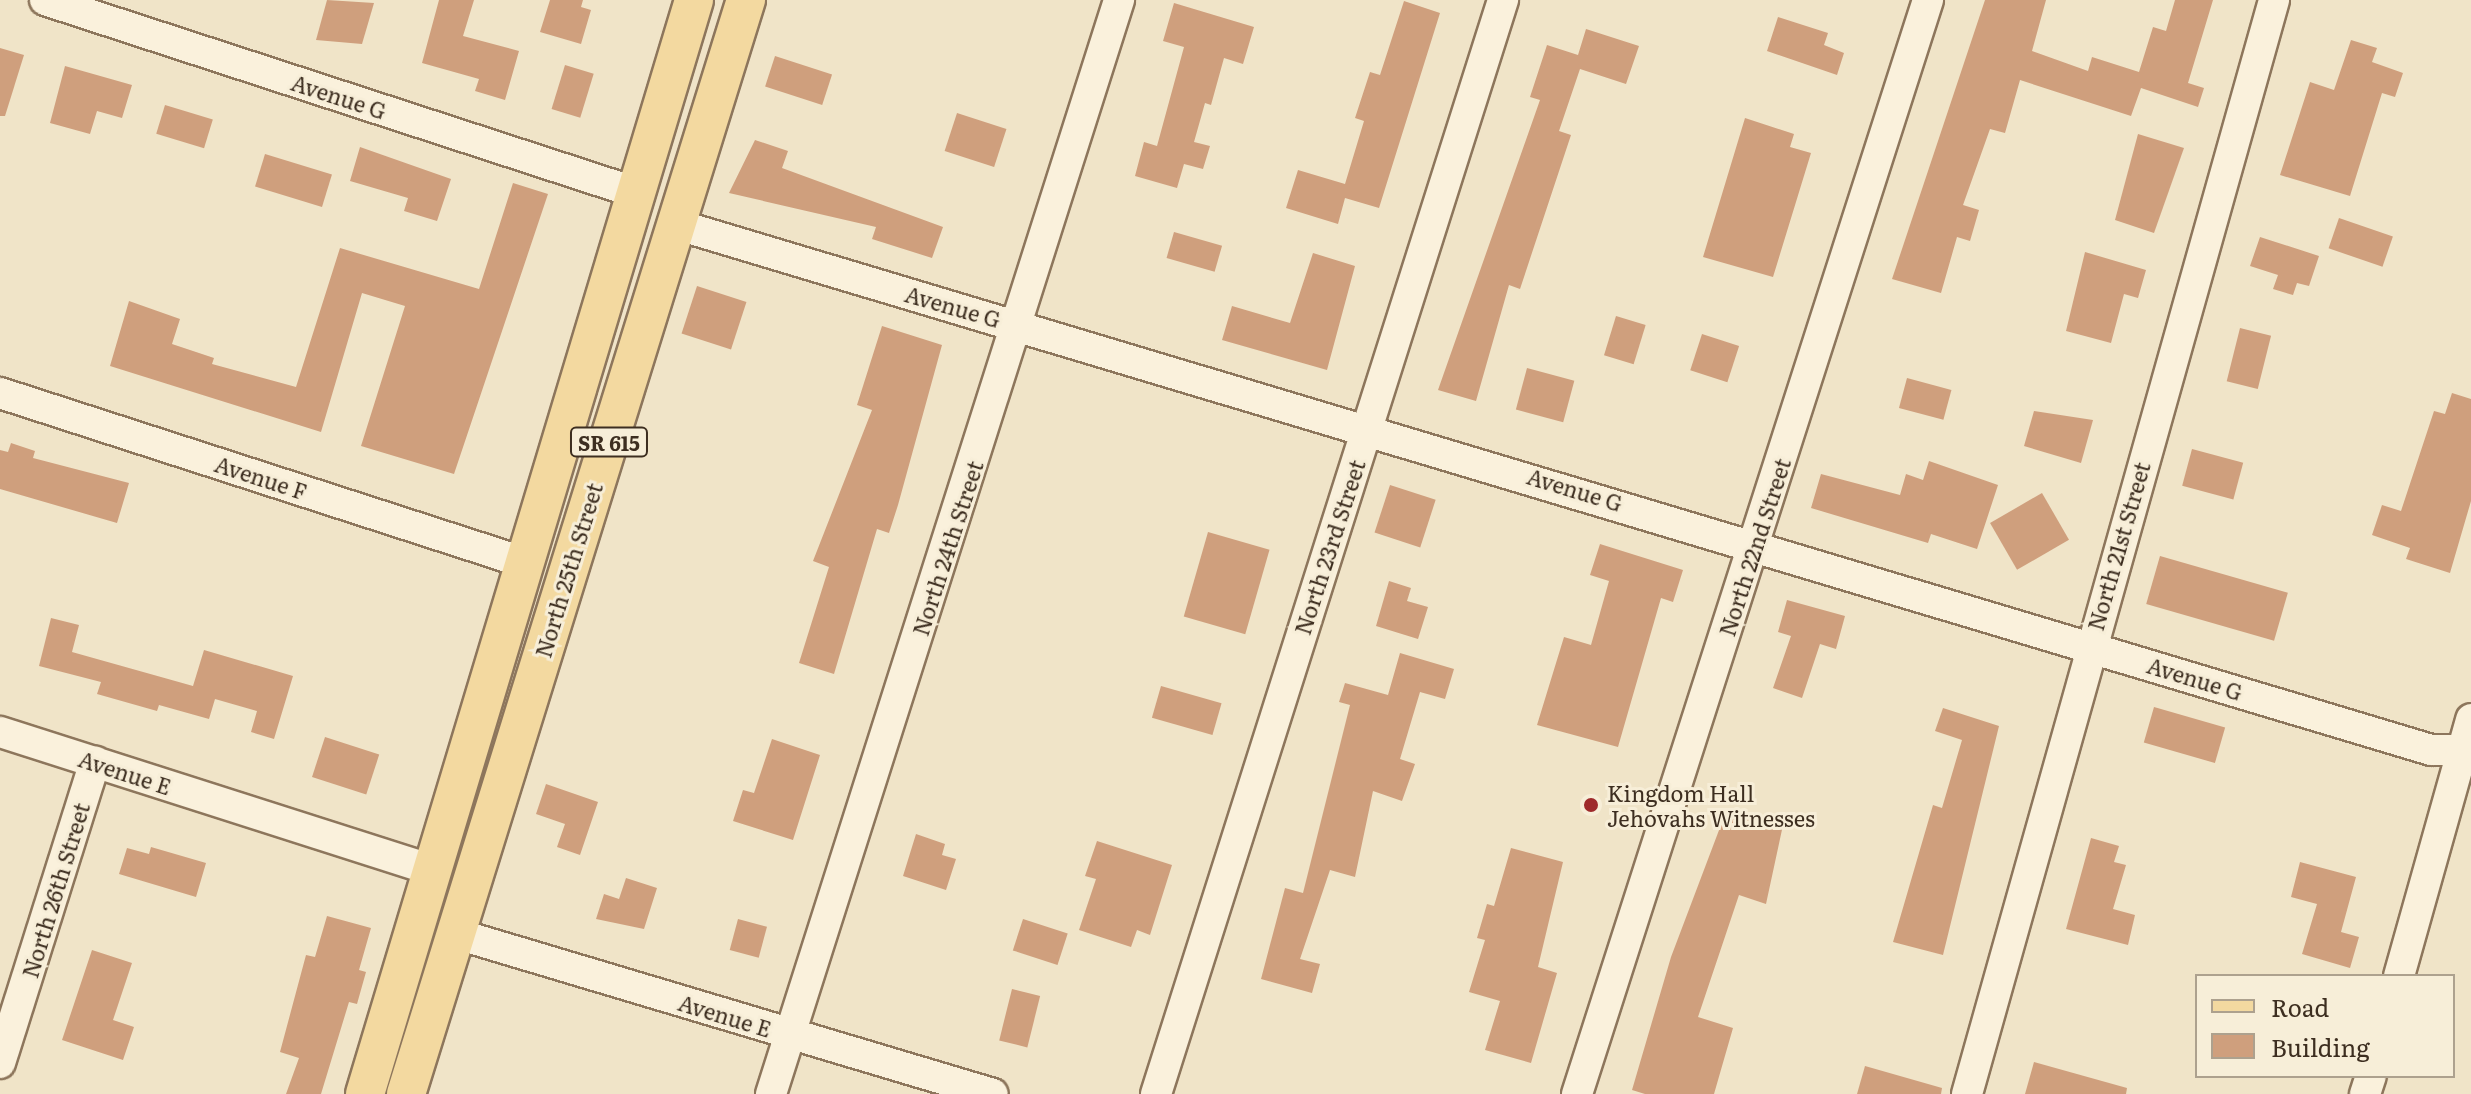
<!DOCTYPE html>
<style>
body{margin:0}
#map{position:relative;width:2471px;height:1094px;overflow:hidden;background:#f0e4c8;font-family:Literata,serif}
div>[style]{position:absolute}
.building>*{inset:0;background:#cf9f7d;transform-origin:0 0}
.roads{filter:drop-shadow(2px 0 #8d765c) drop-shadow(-2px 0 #8d765c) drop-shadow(0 2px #8d765c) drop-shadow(0 -2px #8d765c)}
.minor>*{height:30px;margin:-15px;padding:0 15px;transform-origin:15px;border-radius:15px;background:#faf1dc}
.major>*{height:38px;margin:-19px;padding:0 19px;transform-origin:19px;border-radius:19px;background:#f3d9a0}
.dots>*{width:22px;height:22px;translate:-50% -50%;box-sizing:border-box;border:4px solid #f7eed8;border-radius:50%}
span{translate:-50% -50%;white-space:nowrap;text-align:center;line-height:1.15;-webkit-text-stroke:6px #f7eed8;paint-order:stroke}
.shield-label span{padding:2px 6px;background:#f7eed8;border:2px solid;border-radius:6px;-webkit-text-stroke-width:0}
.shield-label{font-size:20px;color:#3d2e20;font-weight:700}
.street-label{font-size:22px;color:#3d2e20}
.poi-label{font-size:22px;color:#3d2e20}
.left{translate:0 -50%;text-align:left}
.legend{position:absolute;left:2195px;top:974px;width:260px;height:104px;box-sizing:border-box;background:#f7eed8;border:2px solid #ada18e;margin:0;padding:10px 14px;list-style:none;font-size:24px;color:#3d2e20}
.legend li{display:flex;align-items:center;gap:16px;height:40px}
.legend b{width:40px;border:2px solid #ada18e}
</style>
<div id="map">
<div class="building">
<i style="clip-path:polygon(327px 0,374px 3px,362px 44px,316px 40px)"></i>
<i style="clip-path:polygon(439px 0,474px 0,463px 36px,519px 51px,505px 100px,475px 91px,479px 79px,422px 63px)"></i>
<i style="clip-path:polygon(550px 0,583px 0,581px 7px,591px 10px,581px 44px,540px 32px)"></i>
<i style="clip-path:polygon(1985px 0,2046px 0,2032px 51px,2088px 71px,2092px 57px,2139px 72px,2153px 27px,2166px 31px,2175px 0,2213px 0,2188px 83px,2204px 88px,2198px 107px,2141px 88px,2131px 116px,2020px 80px,2005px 133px,1990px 129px,1963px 205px,1979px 210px,1970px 241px,1957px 237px,1941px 293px,1892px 279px)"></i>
<i style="clip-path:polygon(1404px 1px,1440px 13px,1379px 208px,1345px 198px,1338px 224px,1286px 208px,1298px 170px,1345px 184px,1364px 121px,1355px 118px,1370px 72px,1380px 75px)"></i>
<i style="clip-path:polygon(1174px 3px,1254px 27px,1243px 64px,1224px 58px,1211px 105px,1205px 103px,1194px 142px,1210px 146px,1203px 169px,1184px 164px,1177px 188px,1135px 176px,1144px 142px,1157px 146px,1184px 47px,1163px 41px)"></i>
<i style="clip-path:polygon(1778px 17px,1828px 33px,1824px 45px,1844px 53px,1837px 75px,1767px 51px)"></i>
<i style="clip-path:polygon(1586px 29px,1639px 46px,1626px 84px,1580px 69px,1559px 131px,1571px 135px,1520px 289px,1509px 285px,1476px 401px,1438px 390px,1540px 100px,1530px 97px,1547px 45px,1578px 55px)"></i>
<i style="clip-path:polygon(2351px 40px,2377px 48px,2372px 62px,2403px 73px,2395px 97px,2382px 93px,2350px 196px,2280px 175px,2310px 82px,2334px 90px)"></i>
<i style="clip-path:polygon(0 48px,24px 55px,5px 116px,0 116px)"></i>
<i style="left:775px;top:56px;width:60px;height:32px;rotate:18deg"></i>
<i style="left:565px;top:65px;width:30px;height:46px;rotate:17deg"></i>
<i style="clip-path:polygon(65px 66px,132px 85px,122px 118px,97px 111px,90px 134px,50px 123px)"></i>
<i style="left:165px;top:105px;width:50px;height:30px;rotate:17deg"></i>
<i style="left:957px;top:113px;width:52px;height:40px;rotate:18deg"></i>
<i style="clip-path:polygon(1745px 118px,1794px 134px,1790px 147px,1811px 153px,1773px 277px,1703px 257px)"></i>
<i style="clip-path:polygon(2138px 134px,2184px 148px,2154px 233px,2115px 220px)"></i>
<i style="clip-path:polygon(755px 140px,788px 151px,782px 168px,943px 227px,932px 258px,872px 239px,876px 227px,729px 193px)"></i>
<i style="clip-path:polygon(360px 147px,451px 179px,437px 221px,404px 211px,408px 198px,350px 181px)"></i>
<i style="left:265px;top:154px;width:70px;height:34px;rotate:17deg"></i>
<i style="clip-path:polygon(513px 183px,548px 194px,454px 474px,361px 446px,405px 306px,362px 293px,321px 432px,110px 366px,129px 301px,180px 319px,172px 344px,214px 358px,212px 364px,296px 387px,340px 248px,479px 289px)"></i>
<i style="left:2339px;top:218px;width:57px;height:32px;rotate:19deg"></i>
<i style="left:1174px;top:232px;width:50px;height:27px;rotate:16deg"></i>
<i style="clip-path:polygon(2260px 237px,2319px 256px,2309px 286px,2297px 283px,2293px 295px,2273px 289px,2278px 275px,2250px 266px)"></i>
<i style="clip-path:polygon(2085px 252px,2146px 270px,2138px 298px,2124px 294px,2111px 343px,2066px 331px)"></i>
<i style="clip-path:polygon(1313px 253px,1355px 266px,1327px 370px,1222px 340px,1232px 306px,1290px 323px)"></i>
<i style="left:697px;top:286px;width:52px;height:50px;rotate:18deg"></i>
<i style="left:1616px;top:316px;width:31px;height:41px;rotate:17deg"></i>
<i style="clip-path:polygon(882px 326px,942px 345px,898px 505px,889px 533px,877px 529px,834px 674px,799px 663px,829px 567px,813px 561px,872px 410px,857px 405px)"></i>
<i style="left:2240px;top:328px;width:32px;height:55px;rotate:14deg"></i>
<i style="left:1702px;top:334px;width:39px;height:38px;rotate:18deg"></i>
<i style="left:1527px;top:368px;width:49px;height:43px;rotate:15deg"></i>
<i style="left:1907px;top:378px;width:46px;height:31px;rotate:15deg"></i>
<i style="clip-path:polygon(2452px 393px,2471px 399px,2471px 501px,2450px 573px,2406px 559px,2410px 548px,2372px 535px,2382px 505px,2401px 511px,2434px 411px,2445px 414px)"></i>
<i style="clip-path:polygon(2034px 411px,2093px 420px,2081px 463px,2024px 446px)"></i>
<i style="clip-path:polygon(11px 443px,35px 451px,33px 458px,129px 483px,117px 523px,0 489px,0 450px,8px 452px)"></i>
<i style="left:2192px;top:449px;width:53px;height:38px;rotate:15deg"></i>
<i style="clip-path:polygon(1929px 461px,1998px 485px,1977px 549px,1931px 534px,1928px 543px,1811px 508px,1821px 474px,1900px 495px,1906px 474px,1923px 480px)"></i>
<i style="left:1390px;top:485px;width:48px;height:50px;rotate:18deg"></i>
<i style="left:2042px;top:493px;width:54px;height:60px;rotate:60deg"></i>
<i style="left:1208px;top:532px;width:64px;height:88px;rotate:16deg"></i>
<i style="clip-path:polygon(1600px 544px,1683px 570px,1673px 602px,1661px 598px,1618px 747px,1537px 725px,1564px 637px,1591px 645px,1609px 581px,1590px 575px)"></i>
<i style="left:2160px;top:556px;width:133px;height:50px;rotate:16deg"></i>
<i style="clip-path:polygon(1389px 581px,1411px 588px,1407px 601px,1428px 607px,1418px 639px,1376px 626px)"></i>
<i style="clip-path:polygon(1787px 600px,1845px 616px,1836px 649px,1820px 644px,1802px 698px,1773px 688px,1791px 636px,1778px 632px)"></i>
<i style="clip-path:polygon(51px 618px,79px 625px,72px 652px,193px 686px,204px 650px,293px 676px,274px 739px,251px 732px,257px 711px,215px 699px,209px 719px,159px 705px,157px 711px,97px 694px,101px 682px,39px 666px)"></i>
<i style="clip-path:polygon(1400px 653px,1454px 669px,1445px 699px,1420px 692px,1400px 759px,1415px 764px,1402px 801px,1373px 791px,1355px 877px,1330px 870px,1300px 959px,1320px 964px,1312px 993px,1261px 979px,1285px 888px,1303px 893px,1350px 705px,1339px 702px,1345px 683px,1388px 695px)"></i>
<i style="left:1161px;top:686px;width:63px;height:33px;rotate:16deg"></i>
<i style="left:2154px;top:707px;width:74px;height:37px;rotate:16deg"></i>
<i style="clip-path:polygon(1943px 708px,1999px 726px,1943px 955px,1893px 942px,1933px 805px,1942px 808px,1962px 740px,1935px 731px)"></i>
<i style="left:325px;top:737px;width:57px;height:42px;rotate:18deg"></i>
<i style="clip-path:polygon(772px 739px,820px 755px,793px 840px,733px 821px,743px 790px,754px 793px)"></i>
<i style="clip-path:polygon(546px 784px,598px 802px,580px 855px,557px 847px,565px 824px,536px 814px)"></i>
<i style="clip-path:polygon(1727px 809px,1783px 825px,1766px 904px,1739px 895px,1698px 1017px,1733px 1028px,1714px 1094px,1645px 1094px,1632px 1090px,1671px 957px)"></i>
<i style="clip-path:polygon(916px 834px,945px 844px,942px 855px,956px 859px,946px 890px,903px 876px)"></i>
<i style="clip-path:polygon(2091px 838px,2119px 846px,2114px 862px,2126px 865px,2113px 909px,2135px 915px,2128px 945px,2066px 929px)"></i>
<i style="clip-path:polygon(1097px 841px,1172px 865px,1150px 935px,1137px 930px,1131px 947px,1079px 930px,1096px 879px,1085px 876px)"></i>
<i style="clip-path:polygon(151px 847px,206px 863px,196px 897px,119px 874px,127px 848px,149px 854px)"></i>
<i style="clip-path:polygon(1511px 848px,1563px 862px,1538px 967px,1557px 973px,1531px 1063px,1485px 1050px,1500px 1001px,1469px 992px,1485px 940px,1477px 938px,1487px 904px,1494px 906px)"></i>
<i style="clip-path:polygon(2300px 862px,2356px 877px,2341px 932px,2359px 937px,2350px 968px,2302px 954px,2317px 904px,2291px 897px)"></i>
<i style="clip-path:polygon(626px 878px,657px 888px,644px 929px,596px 919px,604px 894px,619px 899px)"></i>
<i style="clip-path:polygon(327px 916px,371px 928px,359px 970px,366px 972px,357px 1004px,349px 1002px,321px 1094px,286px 1094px,299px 1058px,280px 1052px,306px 955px,315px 957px)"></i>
<i style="left:738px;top:919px;width:30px;height:32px;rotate:15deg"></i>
<i style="left:1023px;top:919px;width:47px;height:33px;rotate:18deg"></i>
<i style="clip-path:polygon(92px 950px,132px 963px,113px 1020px,134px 1027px,123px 1060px,62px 1040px)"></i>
<i style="left:1012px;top:989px;width:29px;height:53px;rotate:14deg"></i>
<i style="clip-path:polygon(2034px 1062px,2127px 1088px,2126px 1094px,2025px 1094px)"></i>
<i style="clip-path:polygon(1865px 1066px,1942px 1088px,1941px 1094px,1857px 1094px)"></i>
</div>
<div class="roads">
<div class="minor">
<i style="left:45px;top:0;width:620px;rotate:18.05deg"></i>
<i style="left:678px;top:225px;width:1830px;rotate:16.67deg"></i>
<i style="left:2431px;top:750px;width:40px"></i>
<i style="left:0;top:393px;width:550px;rotate:17.91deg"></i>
<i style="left:0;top:732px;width:454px;rotate:17.7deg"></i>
<i style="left:457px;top:934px;width:559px;rotate:16.62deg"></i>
<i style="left:2399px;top:976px;width:267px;rotate:-74.3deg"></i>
<i style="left:0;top:1063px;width:316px;rotate:-72.5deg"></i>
<i style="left:771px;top:1094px;width:1148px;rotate:-72.35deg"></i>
<i style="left:1156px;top:1094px;width:1148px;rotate:-72.4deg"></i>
<i style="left:1577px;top:1094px;width:1149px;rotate:-72.21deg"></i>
<i style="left:1967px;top:1094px;width:1136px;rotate:-74.32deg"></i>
<i style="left:2365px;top:1094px;width:19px;rotate:-72deg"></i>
</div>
<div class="major">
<i style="left:365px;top:1094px;width:1142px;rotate:-73.26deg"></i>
<i style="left:406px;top:1094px;width:1146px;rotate:-72.74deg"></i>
</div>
</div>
<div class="dots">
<i style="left:1591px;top:805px;background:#9e2a2b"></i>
</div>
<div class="shield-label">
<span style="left:609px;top:442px">SR 615</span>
</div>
<div class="street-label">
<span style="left:339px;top:96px;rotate:18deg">Avenue G</span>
<span style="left:953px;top:306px;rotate:16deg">Avenue G</span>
<span style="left:261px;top:477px;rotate:18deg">Avenue F</span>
<span style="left:1575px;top:489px;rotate:17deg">Avenue G</span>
<span style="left:2118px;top:546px;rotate:-74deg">North 21st Street</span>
<span style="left:1329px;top:547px;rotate:-72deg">North 23rd Street</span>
<span style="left:1754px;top:547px;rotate:-72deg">North 22nd Street</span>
<span style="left:947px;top:548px;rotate:-72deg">North 24th Street</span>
<span style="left:568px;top:570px;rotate:-73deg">North 25th Street</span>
<span style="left:2195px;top:678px;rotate:17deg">Avenue G</span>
<span style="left:125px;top:772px;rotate:18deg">Avenue E</span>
<span style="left:55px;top:890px;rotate:-73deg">North 26th Street</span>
<span style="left:725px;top:1015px;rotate:17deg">Avenue E</span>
</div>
<div class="poi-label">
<span class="left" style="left:1607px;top:805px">Kingdom Hall<br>Jehovahs Witnesses</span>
</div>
<ul class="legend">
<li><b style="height:10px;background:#f3d9a0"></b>Road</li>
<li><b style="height:22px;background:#cf9f7d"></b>Building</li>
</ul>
</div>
